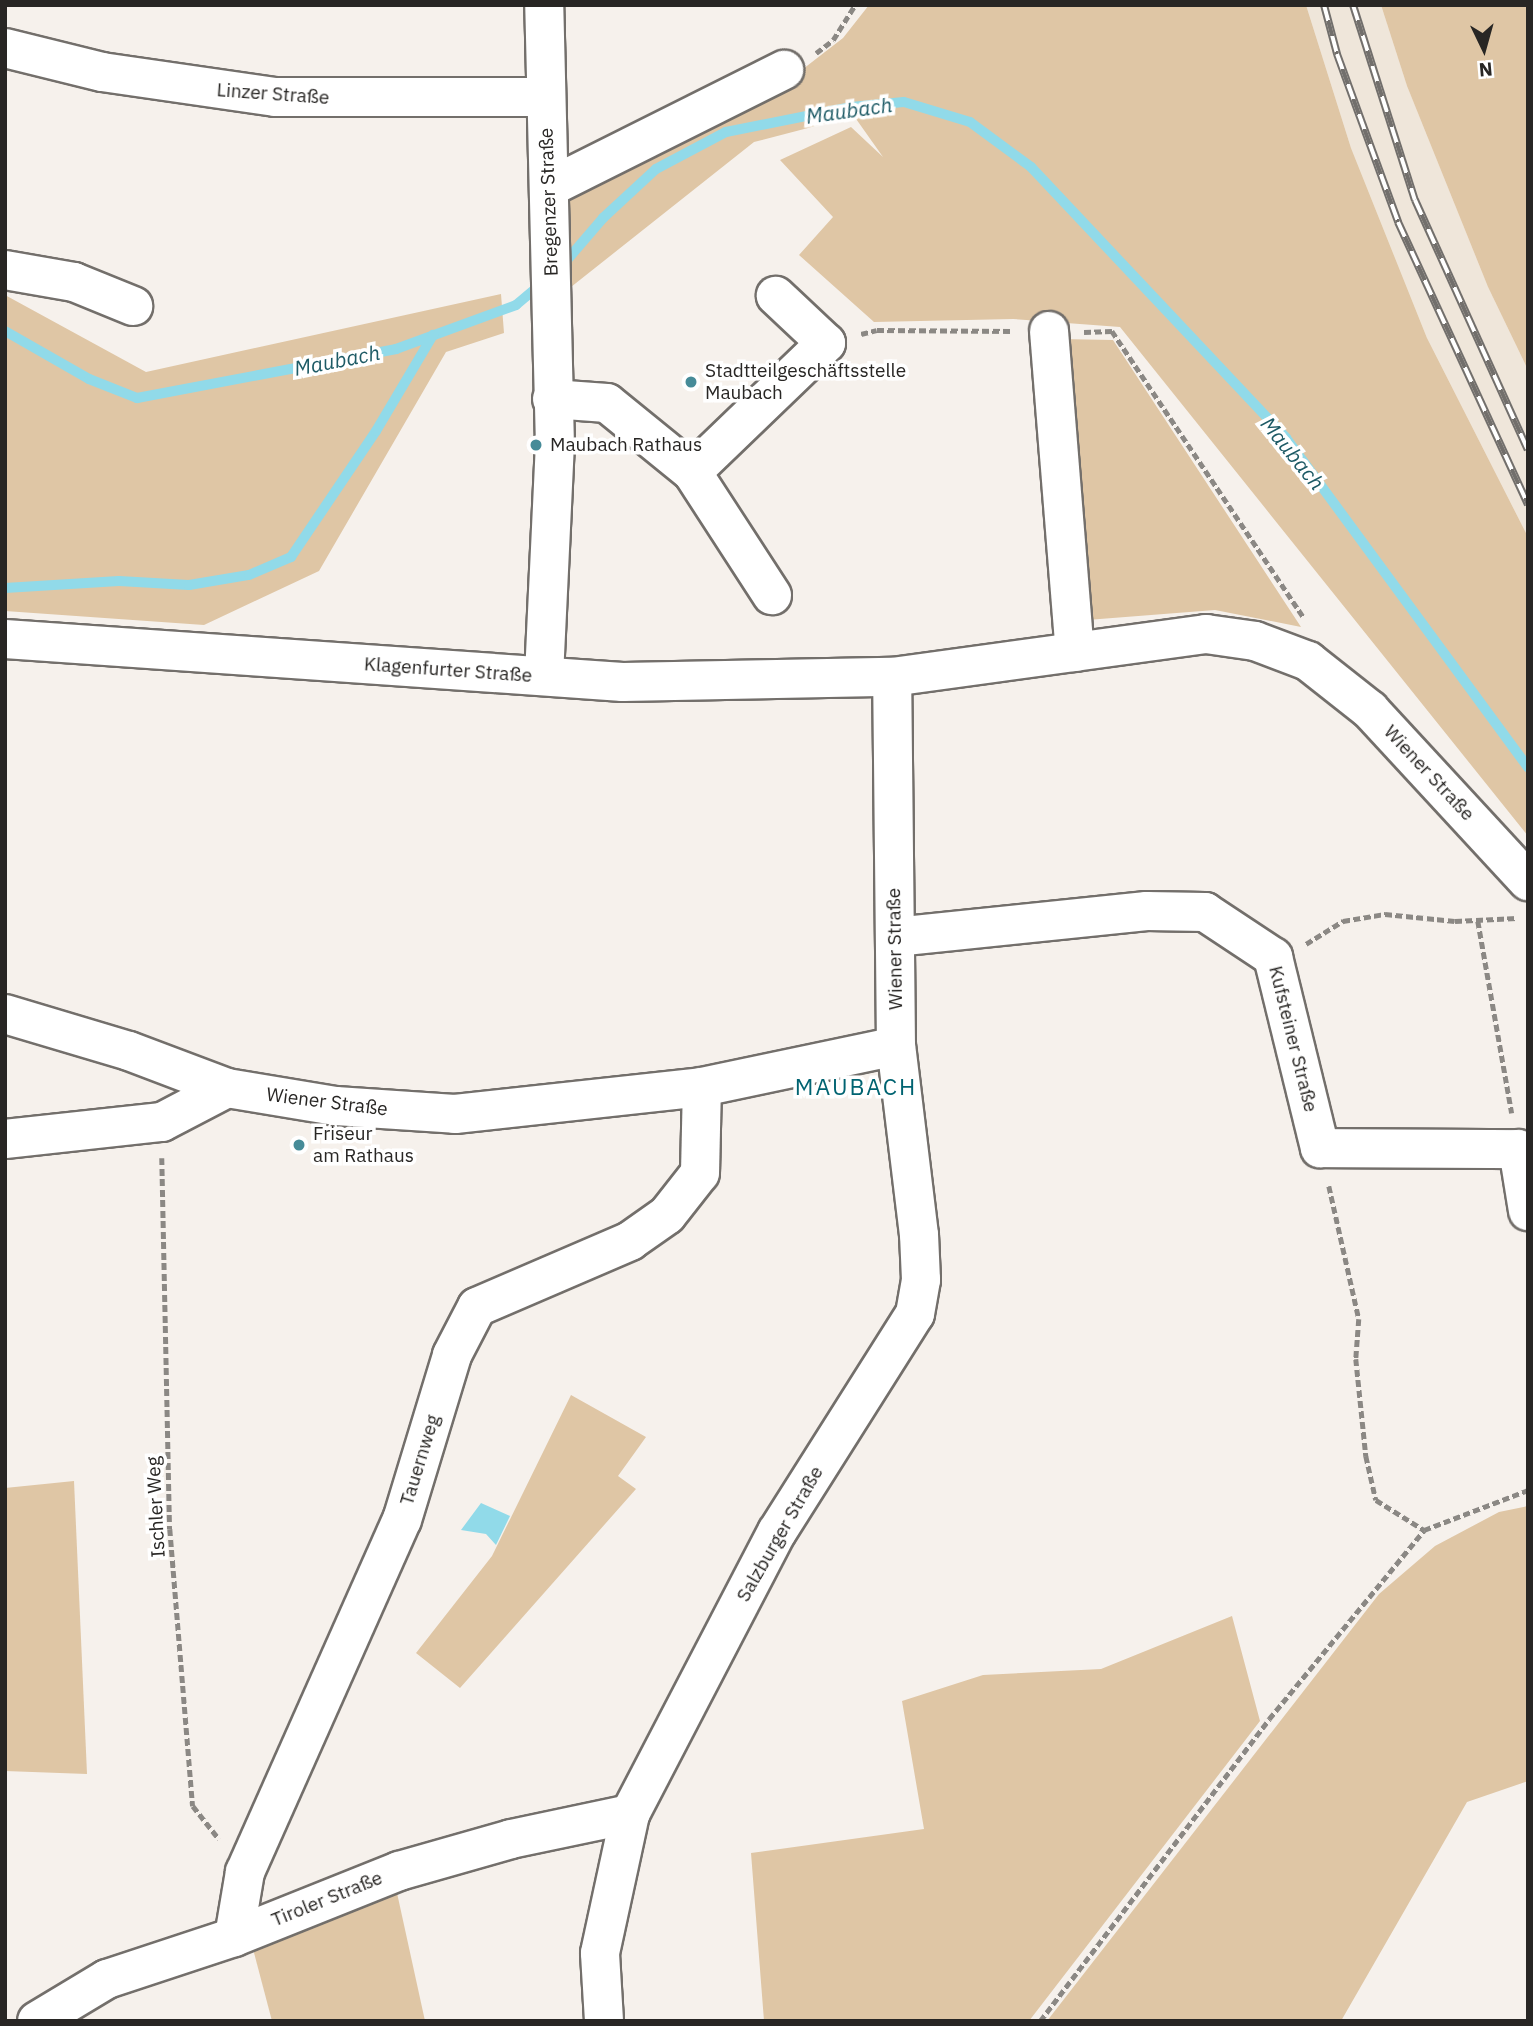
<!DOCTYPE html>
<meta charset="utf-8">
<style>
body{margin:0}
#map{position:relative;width:1533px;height:2026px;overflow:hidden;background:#f6f1ec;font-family:"IBM Plex Sans",sans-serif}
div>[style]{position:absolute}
.built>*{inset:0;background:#efe6da}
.green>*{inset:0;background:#dfc6a5}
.water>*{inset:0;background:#91dae9}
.stream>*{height:10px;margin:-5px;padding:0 5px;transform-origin:5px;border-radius:5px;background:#91dae9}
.path>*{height:4.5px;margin-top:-2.25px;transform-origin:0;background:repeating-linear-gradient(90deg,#8b8884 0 7px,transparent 0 10.5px)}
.roads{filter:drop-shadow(2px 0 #736f6b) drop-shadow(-2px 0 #736f6b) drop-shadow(0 2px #736f6b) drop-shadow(0 -2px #736f6b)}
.minor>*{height:38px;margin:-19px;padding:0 19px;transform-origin:19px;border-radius:19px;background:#fff}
.rail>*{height:8px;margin-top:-4px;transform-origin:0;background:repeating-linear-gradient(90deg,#fff 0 16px,#726f6c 0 32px);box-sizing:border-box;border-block:2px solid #726f6c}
.dots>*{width:19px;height:19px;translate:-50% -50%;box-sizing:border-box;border:4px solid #fff;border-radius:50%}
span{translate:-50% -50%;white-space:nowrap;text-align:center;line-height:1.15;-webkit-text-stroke:7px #fff;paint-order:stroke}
.street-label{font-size:19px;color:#282624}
.poi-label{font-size:19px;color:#282624}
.left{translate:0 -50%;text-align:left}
.water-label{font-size:21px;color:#1d5a65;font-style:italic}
.quarter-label{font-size:23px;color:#006371;letter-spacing:2px}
.frame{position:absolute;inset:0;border:7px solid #282624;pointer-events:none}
.north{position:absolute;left:1449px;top:14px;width:70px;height:70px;-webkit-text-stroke:5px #fff;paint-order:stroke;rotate:175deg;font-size:19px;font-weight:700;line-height:28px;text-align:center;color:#282624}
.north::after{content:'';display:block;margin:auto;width:24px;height:32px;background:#282624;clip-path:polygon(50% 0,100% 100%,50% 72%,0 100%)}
</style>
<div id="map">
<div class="built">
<i style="clip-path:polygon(1306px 5px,1381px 5px,1407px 86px,1488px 287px,1528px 370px,1528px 537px,1427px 338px,1351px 148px)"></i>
</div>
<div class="green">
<i style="clip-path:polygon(869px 5px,1306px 5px,1351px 148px,1427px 338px,1528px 537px,1528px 836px,1120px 327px,1013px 319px,874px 322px,799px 255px,833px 217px,780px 160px,851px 127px,883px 157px,854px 116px,754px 142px,571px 287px,566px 199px,803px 69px,843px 38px)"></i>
<i style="clip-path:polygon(1381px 5px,1528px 5px,1528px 370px,1488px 287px,1407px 86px)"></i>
<i style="clip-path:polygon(501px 294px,504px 333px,446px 352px,319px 571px,204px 625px,5px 611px,5px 295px,146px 372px)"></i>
<i style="clip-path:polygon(1060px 339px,1113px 340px,1301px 627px,1215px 610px,1087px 620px)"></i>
<i style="clip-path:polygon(571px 1395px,646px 1437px,618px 1476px,636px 1489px,460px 1688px,416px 1653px,492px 1556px)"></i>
<i style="clip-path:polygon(74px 1481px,87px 1774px,5px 1771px,5px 1488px)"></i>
<i style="clip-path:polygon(1528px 1506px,1528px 1781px,1467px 1802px,1341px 2021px,1047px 2021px,1379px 1594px,1435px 1546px,1499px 1512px)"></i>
<i style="clip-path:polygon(1232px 1616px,1260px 1721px,1029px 2021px,764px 2021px,751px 1853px,924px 1829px,902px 1701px,983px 1675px,1101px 1669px)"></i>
<i style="clip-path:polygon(397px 1893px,425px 2021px,272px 2021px,253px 1949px)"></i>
</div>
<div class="water">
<i style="clip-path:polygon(481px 1503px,510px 1516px,496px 1545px,486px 1534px,461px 1530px)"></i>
</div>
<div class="stream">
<i style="left:561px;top:267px;width:65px;rotate:-49.4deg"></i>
<i style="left:603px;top:218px;width:72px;rotate:-42.8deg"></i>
<i style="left:656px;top:169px;width:79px;rotate:-27.9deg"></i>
<i style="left:726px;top:132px;width:127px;rotate:-11.3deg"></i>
<i style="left:851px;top:107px;width:53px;rotate:-5.4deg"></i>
<i style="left:904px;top:102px;width:69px;rotate:16.9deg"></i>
<i style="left:970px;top:122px;width:76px;rotate:36.4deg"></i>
<i style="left:1031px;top:167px;width:372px;rotate:46.7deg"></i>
<i style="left:1286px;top:438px;width:409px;rotate:53.7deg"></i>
<i style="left:5px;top:331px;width:97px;rotate:29.7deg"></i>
<i style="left:89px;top:379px;width:52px;rotate:21.6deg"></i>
<i style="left:137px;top:398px;width:264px;rotate:-10.7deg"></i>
<i style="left:396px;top:349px;width:128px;rotate:-20.1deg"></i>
<i style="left:516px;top:305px;width:35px;rotate:-40deg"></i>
<i style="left:5px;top:588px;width:114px;rotate:-3.5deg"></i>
<i style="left:119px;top:581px;width:70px;rotate:3.3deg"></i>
<i style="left:189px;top:585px;width:61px;rotate:-9.5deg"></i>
<i style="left:249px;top:575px;width:46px;rotate:-23.2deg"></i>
<i style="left:291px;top:557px;width:152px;rotate:-56deg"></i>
<i style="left:376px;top:431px;width:112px;rotate:-59.3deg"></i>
</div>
<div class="path">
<i style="left:816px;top:53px;width:21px;rotate:-37deg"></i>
<i style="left:833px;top:40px;width:41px;rotate:-57.8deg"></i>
<i style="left:1084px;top:332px;width:28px;rotate:-2deg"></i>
<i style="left:1112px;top:331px;width:345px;rotate:56.2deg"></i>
<i style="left:861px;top:334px;width:16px;rotate:-14deg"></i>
<i style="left:877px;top:330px;width:135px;rotate:0.4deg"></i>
<i style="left:1478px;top:921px;width:195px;rotate:80deg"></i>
<i style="left:1306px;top:944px;width:44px;rotate:-31.9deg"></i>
<i style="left:1343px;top:921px;width:43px;rotate:-9.5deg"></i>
<i style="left:1385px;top:914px;width:70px;rotate:5.7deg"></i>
<i style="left:1455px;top:921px;width:62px;rotate:-2.8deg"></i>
<i style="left:162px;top:1158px;width:371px;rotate:88.8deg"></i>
<i style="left:170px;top:1529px;width:278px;rotate:85.3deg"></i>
<i style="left:193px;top:1806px;width:42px;rotate:51.8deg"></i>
<i style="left:1329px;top:1186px;width:136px;rotate:77.3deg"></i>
<i style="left:1359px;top:1319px;width:40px;rotate:94.3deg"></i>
<i style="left:1356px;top:1359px;width:98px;rotate:84.1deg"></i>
<i style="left:1366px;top:1456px;width:45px;rotate:77.2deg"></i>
<i style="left:1376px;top:1500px;width:57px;rotate:32deg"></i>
<i style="left:1040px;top:2021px;width:379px;rotate:-52.8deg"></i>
<i style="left:1269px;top:1719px;width:244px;rotate:-50.6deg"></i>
<i style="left:1424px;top:1530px;width:111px;rotate:-21deg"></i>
</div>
<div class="roads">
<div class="minor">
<i style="left:5px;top:48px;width:100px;rotate:13.9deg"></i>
<i style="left:102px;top:72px;width:175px;rotate:8.2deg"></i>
<i style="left:275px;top:97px;width:270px"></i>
<i style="left:550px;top:187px;width:262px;rotate:-26.6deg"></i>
<i style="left:5px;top:270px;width:70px;rotate:9.9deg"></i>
<i style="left:74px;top:282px;width:64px;rotate:22.1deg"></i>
<i style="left:1049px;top:331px;width:322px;rotate:85.4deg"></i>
<i style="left:552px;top:399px;width:55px;rotate:4.2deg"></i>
<i style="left:607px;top:403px;width:109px;rotate:39.1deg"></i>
<i style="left:692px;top:472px;width:147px;rotate:57deg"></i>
<i style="left:692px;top:472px;width:186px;rotate:-43.9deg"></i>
<i style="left:826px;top:343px;width:69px;rotate:-136.8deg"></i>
<i style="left:5px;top:639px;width:619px;rotate:3.98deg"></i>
<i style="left:623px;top:682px;width:269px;rotate:-1.1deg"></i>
<i style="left:892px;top:677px;width:317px;rotate:-7.8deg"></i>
<i style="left:1206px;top:634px;width:49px;rotate:8.1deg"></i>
<i style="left:1255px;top:641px;width:57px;rotate:20.7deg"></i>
<i style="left:1308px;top:661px;width:79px;rotate:38.3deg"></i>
<i style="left:1370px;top:710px;width:233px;rotate:47.3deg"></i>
<i style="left:544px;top:676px;width:230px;rotate:-87.3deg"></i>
<i style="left:555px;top:446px;width:441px;rotate:-91.4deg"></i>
<i style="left:895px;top:937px;width:253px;rotate:-5.9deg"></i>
<i style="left:1147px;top:911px;width:58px;rotate:1deg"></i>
<i style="left:1205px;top:912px;width:82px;rotate:33.5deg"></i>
<i style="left:1273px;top:957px;width:197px;rotate:76.2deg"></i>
<i style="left:1320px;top:1148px;width:198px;rotate:0.3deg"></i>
<i style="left:1518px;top:1149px;width:63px;rotate:80.8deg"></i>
<i style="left:5px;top:1014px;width:129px;rotate:16.6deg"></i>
<i style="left:129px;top:1051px;width:105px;rotate:20.7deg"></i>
<i style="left:227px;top:1088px;width:110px;rotate:9.4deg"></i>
<i style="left:336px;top:1106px;width:119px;rotate:3.8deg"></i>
<i style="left:455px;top:1114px;width:248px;rotate:-6.2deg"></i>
<i style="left:702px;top:1087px;width:198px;rotate:-11.9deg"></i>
<i style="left:5px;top:1139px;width:158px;rotate:-6.2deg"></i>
<i style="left:162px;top:1122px;width:73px;rotate:-27.6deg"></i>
<i style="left:234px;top:1937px;width:66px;rotate:-80.4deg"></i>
<i style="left:245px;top:1872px;width:385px;rotate:-66deg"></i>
<i style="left:402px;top:1520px;width:172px;rotate:-73.1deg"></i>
<i style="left:452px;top:1355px;width:54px;rotate:-62.5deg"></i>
<i style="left:477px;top:1307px;width:167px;rotate:-23.3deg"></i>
<i style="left:630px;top:1241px;width:45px;rotate:-35.1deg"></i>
<i style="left:667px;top:1215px;width:53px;rotate:-51.8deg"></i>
<i style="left:700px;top:1173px;width:86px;rotate:-88.7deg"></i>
<i style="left:37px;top:2021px;width:82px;rotate:-31deg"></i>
<i style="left:107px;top:1979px;width:134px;rotate:-18.3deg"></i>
<i style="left:234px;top:1937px;width:178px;rotate:-21.8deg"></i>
<i style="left:399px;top:1871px;width:116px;rotate:-15.9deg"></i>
<i style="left:511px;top:1839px;width:122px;rotate:-11.9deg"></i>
<i style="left:604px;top:2021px;width:68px;rotate:-93.4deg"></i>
<i style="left:600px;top:1953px;width:142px;rotate:-77.8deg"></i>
<i style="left:630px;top:1814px;width:318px;rotate:-62.5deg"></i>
<i style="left:777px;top:1532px;width:258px;rotate:-57.7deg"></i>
<i style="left:915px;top:1314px;width:35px;rotate:-80deg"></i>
<i style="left:921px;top:1280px;width:45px;rotate:-92.5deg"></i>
<i style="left:919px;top:1235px;width:190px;rotate:-96.9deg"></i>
<i style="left:896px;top:1046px;width:369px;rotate:-90.6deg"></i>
</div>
</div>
<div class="rail">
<i style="left:1324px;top:5px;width:51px;rotate:75.1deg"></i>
<i style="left:1337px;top:54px;width:179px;rotate:70deg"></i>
<i style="left:1398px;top:222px;width:311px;rotate:65.3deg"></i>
<i style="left:1353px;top:5px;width:205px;rotate:72.4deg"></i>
<i style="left:1415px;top:200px;width:274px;rotate:65.7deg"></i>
</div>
<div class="dots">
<i style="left:691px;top:382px;background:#468b98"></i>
<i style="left:536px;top:445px;background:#468b98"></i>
<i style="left:299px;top:1145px;background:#468b98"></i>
</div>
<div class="street-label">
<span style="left:273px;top:94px;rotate:4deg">Linzer Straße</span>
<span style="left:549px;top:202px;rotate:-92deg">Bregenzer Straße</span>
<span style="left:448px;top:670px;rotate:4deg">Klagenfurter Straße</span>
<span style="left:1429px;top:773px;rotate:47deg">Wiener Straße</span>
<span style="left:895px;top:949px;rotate:-91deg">Wiener Straße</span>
<span style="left:1293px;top:1039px;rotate:76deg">Kufsteiner Straße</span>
<span style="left:327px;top:1102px;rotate:7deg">Wiener Straße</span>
<span style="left:420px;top:1460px;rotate:-73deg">Tauernweg</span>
<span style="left:156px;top:1507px;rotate:-93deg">Ischler Weg</span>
<span style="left:780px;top:1534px;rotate:-60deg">Salzburger Straße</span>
<span style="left:327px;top:1899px;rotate:-22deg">Tiroler Straße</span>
</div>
<div class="poi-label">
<span class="left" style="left:705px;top:382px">Stadtteilgeschäftsstelle<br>Maubach</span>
<span class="left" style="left:550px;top:445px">Maubach Rathaus</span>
<span class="left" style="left:313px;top:1145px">Friseur<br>am Rathaus</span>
</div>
<div class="water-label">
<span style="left:849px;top:110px;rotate:-8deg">Maubach</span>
<span style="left:337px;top:360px;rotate:-11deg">Maubach</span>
<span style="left:1293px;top:453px;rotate:51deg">Maubach</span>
</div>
<div class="quarter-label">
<span style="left:856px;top:1086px">MAUBACH</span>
</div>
<div class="frame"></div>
<div class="north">N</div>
</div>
